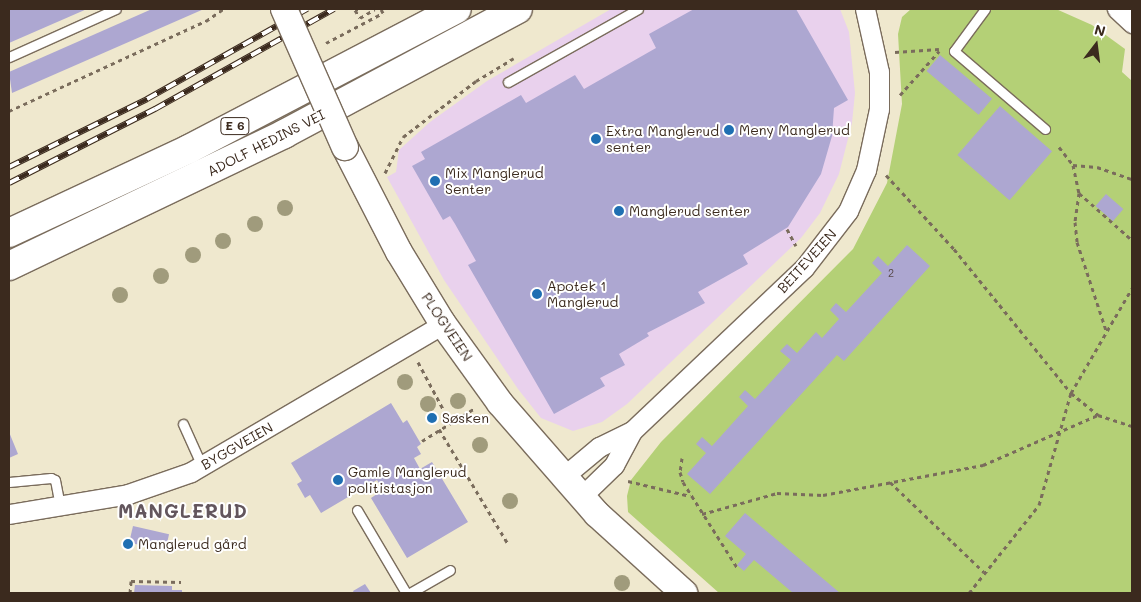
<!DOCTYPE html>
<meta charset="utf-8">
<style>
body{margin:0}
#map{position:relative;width:1141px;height:602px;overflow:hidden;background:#efe8ce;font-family:Mali,sans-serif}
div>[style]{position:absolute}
.built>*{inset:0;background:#e9d1ed}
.green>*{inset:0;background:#b4d076}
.building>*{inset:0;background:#ada7d1;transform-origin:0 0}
.path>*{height:3px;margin-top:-1.5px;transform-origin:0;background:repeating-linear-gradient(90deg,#7a6c5c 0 4px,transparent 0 8px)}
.roads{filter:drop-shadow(1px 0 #7a6c5c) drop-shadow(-1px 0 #7a6c5c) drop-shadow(0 1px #7a6c5c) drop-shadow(0 -1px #7a6c5c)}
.lane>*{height:9px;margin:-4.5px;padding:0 4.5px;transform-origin:4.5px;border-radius:4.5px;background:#fff}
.street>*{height:19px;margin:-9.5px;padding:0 9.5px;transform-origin:9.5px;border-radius:9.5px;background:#fff}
.secondary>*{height:26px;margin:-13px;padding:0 13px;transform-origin:13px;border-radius:13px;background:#fff}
.highway>*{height:28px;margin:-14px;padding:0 14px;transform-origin:14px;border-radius:14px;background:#fff}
.rail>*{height:5.5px;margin-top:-2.75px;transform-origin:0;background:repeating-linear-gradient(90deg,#fff 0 11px,#3b2a1e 0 22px);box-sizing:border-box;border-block:1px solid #3b2a1e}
.bridges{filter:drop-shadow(1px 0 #7a6c5c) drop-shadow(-1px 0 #7a6c5c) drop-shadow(0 1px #7a6c5c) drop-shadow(0 -1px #7a6c5c)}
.secondary-bridge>*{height:26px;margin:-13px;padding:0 13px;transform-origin:13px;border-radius:13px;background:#fff}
.trees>*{width:16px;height:16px;margin:-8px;border-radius:50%;background:#a09b7c}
.dots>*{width:14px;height:14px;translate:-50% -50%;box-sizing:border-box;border:2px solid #fff;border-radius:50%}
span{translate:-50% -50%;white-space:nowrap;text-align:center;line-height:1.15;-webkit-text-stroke:4px #fff;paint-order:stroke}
.number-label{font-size:11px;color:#58494b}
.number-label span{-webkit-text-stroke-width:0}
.shield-label span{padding:1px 4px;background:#fff;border:1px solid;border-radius:4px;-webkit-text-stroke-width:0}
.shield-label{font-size:12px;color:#3b2a1e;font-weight:700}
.poi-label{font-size:14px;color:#3b2a1e}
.left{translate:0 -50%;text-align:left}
.street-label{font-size:14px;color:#3b2a1e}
.district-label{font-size:19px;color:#63565d;font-weight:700;letter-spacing:1px}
.frame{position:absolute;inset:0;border:10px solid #3b2a1e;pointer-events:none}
.north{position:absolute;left:1071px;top:20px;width:50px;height:50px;-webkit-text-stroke:4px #fff;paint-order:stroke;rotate:15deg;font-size:14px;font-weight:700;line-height:20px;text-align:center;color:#3b2a1e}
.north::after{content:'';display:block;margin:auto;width:18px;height:22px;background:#3b2a1e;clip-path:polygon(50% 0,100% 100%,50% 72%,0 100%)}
</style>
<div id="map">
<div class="built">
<i style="clip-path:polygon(611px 9px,840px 9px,849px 32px,855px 93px,852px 123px,839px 174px,820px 213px,801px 238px,627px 404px,602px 422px,573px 431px,541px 418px,518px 389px,444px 280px,387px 177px,396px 172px,399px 150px,430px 122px,487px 81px)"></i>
</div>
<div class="green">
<i style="clip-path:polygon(911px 9px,1056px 9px,1092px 25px,1125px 49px,1122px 72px,1132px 81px,1132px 593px,719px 593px,628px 512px,627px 496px,631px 480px,661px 442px,853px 249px,887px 183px,902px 104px,898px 34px,902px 17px)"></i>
</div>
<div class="building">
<i style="clip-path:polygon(9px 9px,87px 9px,9px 43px)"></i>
<i style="clip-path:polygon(152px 9px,204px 9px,12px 93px,9px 72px)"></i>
<i style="clip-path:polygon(694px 9px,796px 9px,848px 100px,834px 108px,832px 136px,821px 174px,788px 227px,743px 255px,748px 264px,698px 292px,705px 303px,647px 333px,649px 336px,619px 354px,625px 365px,600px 378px,605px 386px,554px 414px,468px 265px,476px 261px,455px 224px,450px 216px,443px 220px,412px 166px,425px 159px,421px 152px,521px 95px,526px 103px,575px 75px,584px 89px,656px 48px,649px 34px)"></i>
<i style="left:940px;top:55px;width:68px;height:21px;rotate:40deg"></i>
<i style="left:1000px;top:106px;width:69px;height:65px;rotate:41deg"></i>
<i style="left:1106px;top:194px;width:23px;height:16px;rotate:41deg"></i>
<i style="clip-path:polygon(907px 245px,930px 266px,844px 361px,837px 355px,710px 494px,687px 474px,706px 453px,696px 444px,702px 437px,712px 446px,748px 406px,739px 397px,745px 390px,755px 399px,791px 360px,780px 351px,787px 344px,797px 353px,816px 332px,822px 338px,839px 319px,830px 310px,836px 303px,846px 312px,882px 273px,872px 263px,878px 256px,888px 266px)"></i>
<i style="clip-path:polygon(391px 403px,403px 423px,407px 420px,421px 444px,417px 447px,421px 454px,414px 458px,420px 469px,432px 462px,468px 522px,407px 558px,371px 498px,383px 490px,377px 480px,321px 513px,310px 495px,305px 498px,297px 484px,302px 481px,291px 463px)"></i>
<i style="clip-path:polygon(9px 432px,18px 454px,9px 458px)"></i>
<i style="clip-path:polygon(745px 513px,840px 593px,793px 593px,754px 560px,744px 571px,737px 565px,746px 554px,725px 536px)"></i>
<i style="left:133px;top:526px;width:37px;height:17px;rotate:13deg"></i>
<i style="clip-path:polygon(365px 584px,371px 593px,354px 593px,353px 591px)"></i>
<i style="clip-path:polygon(135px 585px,172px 586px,172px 590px,182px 590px,182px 593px,134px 593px)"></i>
</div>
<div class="path">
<i style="left:358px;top:9px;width:3px;rotate:162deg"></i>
<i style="left:355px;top:10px;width:9px;rotate:58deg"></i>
<i style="left:360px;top:18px;width:17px;rotate:-31deg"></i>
<i style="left:326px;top:43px;width:64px;rotate:-27.8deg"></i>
<i style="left:383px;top:13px;width:4px;rotate:-117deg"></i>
<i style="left:895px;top:52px;width:44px;rotate:-3.9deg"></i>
<i style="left:900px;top:95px;width:59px;rotate:-48.4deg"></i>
<i style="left:9px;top:111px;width:217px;rotate:-24.6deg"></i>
<i style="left:206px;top:21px;width:21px;rotate:-35deg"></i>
<i style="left:1059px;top:147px;width:23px;rotate:52deg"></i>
<i style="left:1073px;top:165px;width:29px;rotate:78deg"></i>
<i style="left:1079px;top:193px;width:29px;rotate:98deg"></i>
<i style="left:1075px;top:222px;width:20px;rotate:84deg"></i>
<i style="left:1077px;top:242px;width:93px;rotate:71.8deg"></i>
<i style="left:1073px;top:165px;width:24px;rotate:5deg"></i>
<i style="left:1097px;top:167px;width:37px;rotate:19deg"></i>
<i style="left:385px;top:173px;width:40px;rotate:-63.4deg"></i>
<i style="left:403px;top:137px;width:92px;rotate:-37.5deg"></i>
<i style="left:476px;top:81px;width:44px;rotate:-31.2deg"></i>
<i style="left:886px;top:175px;width:100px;rotate:47.4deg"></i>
<i style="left:954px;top:249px;width:186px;rotate:50.9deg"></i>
<i style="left:1071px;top:393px;width:35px;rotate:39deg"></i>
<i style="left:1098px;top:415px;width:36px;rotate:18deg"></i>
<i style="left:1079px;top:193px;width:71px;rotate:41.6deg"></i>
<i style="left:787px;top:229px;width:19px;rotate:62deg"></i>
<i style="left:418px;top:362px;width:68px;rotate:61.9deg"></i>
<i style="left:439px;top:429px;width:134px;rotate:59deg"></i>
<i style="left:422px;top:441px;width:62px;rotate:-31.9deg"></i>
<i style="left:682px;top:458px;width:14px;rotate:98deg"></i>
<i style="left:680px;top:472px;width:10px;rotate:73deg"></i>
<i style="left:683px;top:482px;width:103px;rotate:57.7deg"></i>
<i style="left:628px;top:481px;width:64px;rotate:13.6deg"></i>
<i style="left:890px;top:482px;width:130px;rotate:43.8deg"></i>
<i style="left:702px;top:514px;width:78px;rotate:-15.6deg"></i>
<i style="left:777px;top:493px;width:46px;rotate:2.5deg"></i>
<i style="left:823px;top:495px;width:163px;rotate:-10.6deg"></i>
<i style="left:983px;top:465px;width:125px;rotate:-23.5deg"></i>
<i style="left:130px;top:593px;width:12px;rotate:-85deg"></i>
<i style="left:131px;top:581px;width:50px;rotate:1.1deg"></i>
<i style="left:969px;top:593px;width:112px;rotate:-51.5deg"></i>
<i style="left:1039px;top:505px;width:116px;rotate:-74.1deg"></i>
<i style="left:1071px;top:393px;width:121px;rotate:-59.8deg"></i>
</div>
<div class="roads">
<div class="lane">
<i style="left:985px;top:9px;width:52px;rotate:126.4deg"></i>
<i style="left:954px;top:51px;width:120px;rotate:40.6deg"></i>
<i style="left:9px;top:57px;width:117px;rotate:-24.2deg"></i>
<i style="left:508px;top:82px;width:149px;rotate:-29.3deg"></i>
<i style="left:183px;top:424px;width:46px;rotate:65.7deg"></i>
<i style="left:9px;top:482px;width:42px;rotate:-5.4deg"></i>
<i style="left:51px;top:478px;width:4px;rotate:27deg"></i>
<i style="left:55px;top:480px;width:26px;rotate:79deg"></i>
<i style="left:357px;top:510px;width:96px;rotate:59.4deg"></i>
<i style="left:410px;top:593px;width:46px;rotate:-29.9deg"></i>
</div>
<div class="street">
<i style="left:1117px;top:9px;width:21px;rotate:43deg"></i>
<i style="left:563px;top:477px;width:47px;rotate:-39.8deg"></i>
<i style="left:599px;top:447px;width:37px;rotate:-26deg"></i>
<i style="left:581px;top:497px;width:46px;rotate:-44.1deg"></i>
<i style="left:614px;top:465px;width:38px;rotate:-62deg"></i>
<i style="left:632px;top:431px;width:237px;rotate:-43.5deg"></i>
<i style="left:804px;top:268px;width:72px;rotate:-52.3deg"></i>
<i style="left:848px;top:211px;width:45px;rotate:-66.3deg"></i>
<i style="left:866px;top:170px;width:62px;rotate:-78deg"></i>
<i style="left:879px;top:109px;width:37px;rotate:-90deg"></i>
<i style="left:879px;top:72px;width:65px;rotate:-102.5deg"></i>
<i style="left:9px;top:514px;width:121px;rotate:-9.5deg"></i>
<i style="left:128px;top:494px;width:67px;rotate:-19.2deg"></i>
<i style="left:191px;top:472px;width:292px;rotate:-30.4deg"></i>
</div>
<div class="secondary">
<i style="left:345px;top:147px;width:118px;rotate:62.8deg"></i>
<i style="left:399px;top:252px;width:84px;rotate:58.6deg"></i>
<i style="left:443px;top:324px;width:97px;rotate:54.2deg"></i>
<i style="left:500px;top:403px;width:147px;rotate:48.9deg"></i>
<i style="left:597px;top:514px;width:118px;rotate:42.2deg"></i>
</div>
<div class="highway">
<i style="left:9px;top:233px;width:199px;rotate:-25deg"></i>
<i style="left:189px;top:149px;width:302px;rotate:-27.6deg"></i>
<i style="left:9px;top:266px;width:305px;rotate:-25.6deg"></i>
<i style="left:284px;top:134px;width:265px;rotate:-28.1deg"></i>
</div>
</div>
<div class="rail">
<i style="left:9px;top:167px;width:154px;rotate:-26.2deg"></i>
<i style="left:147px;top:99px;width:184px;rotate:-29.4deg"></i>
<i style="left:9px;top:183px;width:164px;rotate:-26.9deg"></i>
<i style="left:155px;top:109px;width:205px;rotate:-29.2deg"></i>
</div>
<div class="bridges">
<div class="secondary-bridge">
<i style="left:284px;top:9px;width:151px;rotate:66.2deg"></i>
</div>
</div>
<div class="trees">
<i style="left:285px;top:208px"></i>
<i style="left:255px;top:224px"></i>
<i style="left:223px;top:241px"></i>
<i style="left:193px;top:255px"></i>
<i style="left:161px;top:276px"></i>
<i style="left:120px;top:295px"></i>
<i style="left:405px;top:382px"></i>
<i style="left:458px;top:401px"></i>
<i style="left:428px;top:404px"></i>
<i style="left:480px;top:445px"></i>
<i style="left:510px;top:501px"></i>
<i style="left:622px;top:583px"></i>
</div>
<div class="dots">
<i style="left:729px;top:130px;background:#1f6fb2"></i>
<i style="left:596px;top:139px;background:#1f6fb2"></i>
<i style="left:435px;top:181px;background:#1f6fb2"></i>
<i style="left:619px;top:211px;background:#1f6fb2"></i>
<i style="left:537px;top:294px;background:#1f6fb2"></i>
<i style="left:432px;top:418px;background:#1f6fb2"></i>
<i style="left:338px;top:480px;background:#1f6fb2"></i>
<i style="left:128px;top:544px;background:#1f6fb2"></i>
</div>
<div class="number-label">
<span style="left:891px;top:273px">2</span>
</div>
<div class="shield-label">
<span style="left:235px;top:126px">E 6</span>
</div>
<div class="poi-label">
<span class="left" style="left:739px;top:130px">Meny Manglerud</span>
<span class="left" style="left:606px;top:139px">Extra Manglerud<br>senter</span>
<span class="left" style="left:445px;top:181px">Mix Manglerud<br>Senter</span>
<span class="left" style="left:629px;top:211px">Manglerud senter</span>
<span class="left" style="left:547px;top:294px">Apotek 1<br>Manglerud</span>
<span class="left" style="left:442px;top:418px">Søsken</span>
<span class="left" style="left:348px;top:480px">Gamle Manglerud<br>politistasjon</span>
<span class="left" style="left:138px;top:544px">Manglerud gård</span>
</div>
<div class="street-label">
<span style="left:266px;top:143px;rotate:-27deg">ADOLF HEDINS VEI</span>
<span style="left:807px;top:261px;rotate:-48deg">BEITEVEIEN</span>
<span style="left:447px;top:327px;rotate:56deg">PLOGVEIEN</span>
<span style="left:237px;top:446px;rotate:-30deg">BYGGVEIEN</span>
</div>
<div class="district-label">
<span style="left:183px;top:511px">MANGLERUD</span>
</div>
<div class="frame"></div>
<div class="north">N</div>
</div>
